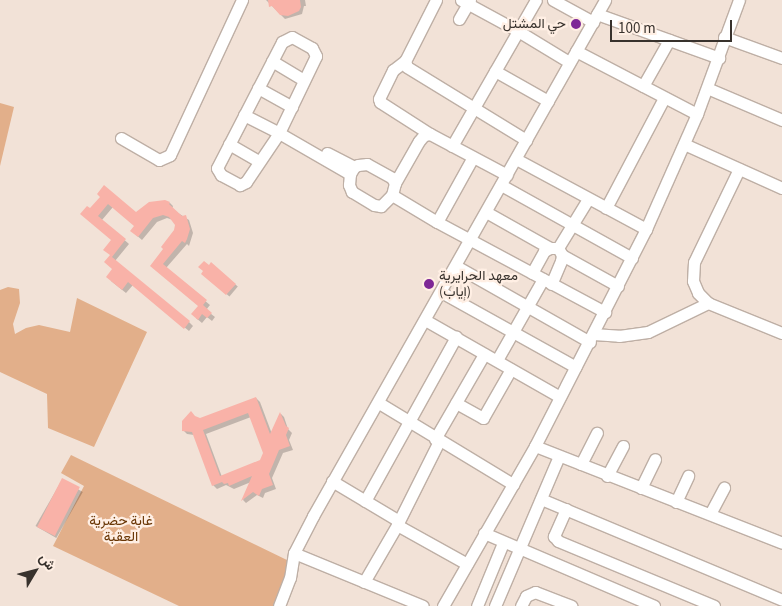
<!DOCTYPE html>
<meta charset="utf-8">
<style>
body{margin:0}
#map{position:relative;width:782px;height:606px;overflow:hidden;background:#f2e2d7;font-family:"Source Sans 3",Vazirmatn,sans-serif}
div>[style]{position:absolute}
.green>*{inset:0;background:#e2af8a}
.shadow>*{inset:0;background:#0003;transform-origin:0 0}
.building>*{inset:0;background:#f9b2a8;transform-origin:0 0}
.roads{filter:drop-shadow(1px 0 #beafa5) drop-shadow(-1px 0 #beafa5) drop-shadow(0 1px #beafa5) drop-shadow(0 -1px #beafa5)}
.minor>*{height:11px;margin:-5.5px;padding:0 5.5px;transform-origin:5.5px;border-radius:5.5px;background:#fff}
.dots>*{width:14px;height:14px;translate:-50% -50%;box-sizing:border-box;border:2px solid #ffefe4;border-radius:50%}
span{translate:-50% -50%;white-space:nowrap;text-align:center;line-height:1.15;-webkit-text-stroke:4.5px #ffefe4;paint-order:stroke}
.poi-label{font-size:14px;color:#38322d}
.right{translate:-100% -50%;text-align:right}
.left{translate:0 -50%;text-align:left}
.park-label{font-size:14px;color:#693605}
.north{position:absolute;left:10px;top:546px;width:50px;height:50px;-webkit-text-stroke:4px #ffefe4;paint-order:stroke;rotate:53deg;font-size:14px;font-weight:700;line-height:20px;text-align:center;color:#38322d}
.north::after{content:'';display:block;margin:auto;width:18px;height:22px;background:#38322d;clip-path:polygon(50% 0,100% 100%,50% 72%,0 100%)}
.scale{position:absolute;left:610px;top:20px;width:122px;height:22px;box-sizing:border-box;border:2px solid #38322d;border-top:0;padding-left:6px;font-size:15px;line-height:18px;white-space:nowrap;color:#38322d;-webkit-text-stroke:4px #ffefe4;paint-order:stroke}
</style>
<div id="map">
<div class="green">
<i style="clip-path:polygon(0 103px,14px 107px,0 166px)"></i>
<i style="clip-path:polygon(8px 287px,19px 289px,20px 303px,13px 324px,15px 334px,26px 328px,39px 325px,70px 332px,77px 298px,147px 332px,94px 447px,48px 428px,47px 394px,0 372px,0 290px)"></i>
<i style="clip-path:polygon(71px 455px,289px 561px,275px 606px,179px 606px,53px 546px,84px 486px,61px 473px)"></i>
</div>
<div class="shadow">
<i style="clip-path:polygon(266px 0,305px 0,306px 6px,304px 6px,302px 14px,285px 19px)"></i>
<i style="clip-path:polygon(101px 197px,136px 214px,170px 203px,173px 206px,172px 209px,189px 220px,193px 233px,189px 246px,187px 244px,166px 268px,210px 305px,206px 310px,215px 317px,212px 321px,207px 317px,202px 323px,196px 318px,199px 306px,155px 269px,175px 231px,176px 225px,173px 220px,167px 218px,157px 222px,142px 240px,135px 234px,136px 226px,113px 207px,102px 220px,129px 244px,115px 261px,189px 322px,193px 326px,189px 331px,133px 285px,126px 293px,111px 281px,114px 269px,111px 255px,113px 240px,90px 210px)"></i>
<i style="left:211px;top:264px;width:35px;height:13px;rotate:40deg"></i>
<i style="clip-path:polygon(evenodd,256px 398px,260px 402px,272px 434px,281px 414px,284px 417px,288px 429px,292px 433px,289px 440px,293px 450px,283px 453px,272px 478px,276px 489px,265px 493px,263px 498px,257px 495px,246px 503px,243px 500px,251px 482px,234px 489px,226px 485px,217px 489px,213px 485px,194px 435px,187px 434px,183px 430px,196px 418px,200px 420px,256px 398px,251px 417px,265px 453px,261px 461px,222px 477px,206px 434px,251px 417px)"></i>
<i style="left:62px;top:480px;width:24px;height:53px;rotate:30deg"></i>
</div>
<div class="building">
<i style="clip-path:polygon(268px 0,300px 0,301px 7px,299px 11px,288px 16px,280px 15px,272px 6px,269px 7px)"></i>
<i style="clip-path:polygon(104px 185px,136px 212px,149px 202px,165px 200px,170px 202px,169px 204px,182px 216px,186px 215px,190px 229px,187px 239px,185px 243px,182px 241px,163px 264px,207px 300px,203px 305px,212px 313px,207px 318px,202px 314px,198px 320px,191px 314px,198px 306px,150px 266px,163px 249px,161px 247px,174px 230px,175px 225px,169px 217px,163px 215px,153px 218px,138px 237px,130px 231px,134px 226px,108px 204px,98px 216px,126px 239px,112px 257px,190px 321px,184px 329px,128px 282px,122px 290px,106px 277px,112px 269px,104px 262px,110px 255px,103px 250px,111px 240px,80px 214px,87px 206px,90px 208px,100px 197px,97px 194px)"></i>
<i style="clip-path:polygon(204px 261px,209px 265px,211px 262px,236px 284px,226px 295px,201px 274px,203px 271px,198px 267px)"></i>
<i style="clip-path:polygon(evenodd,256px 397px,270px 434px,280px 412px,286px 426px,289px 428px,286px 435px,290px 446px,279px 450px,269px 474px,273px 485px,262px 489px,259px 496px,253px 492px,241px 501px,252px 476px,229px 486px,228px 483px,224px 484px,222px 482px,212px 486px,192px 432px,182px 431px,182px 421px,191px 411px,195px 416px,200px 418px,256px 397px,248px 413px,263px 453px,260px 460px,220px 476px,203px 430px,248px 413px)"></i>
<i style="left:62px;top:478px;width:20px;height:55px;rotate:27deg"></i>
</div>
<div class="roads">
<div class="minor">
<i style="left:436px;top:0;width:68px;rotate:116.9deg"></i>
<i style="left:405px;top:61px;width:6px;rotate:72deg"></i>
<i style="left:407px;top:67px;width:140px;rotate:31.5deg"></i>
<i style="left:461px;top:0;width:65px;rotate:28.5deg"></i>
<i style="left:518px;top:31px;width:60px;rotate:31.3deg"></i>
<i style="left:553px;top:0;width:46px;rotate:28.8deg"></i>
<i style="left:597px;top:14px;width:130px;rotate:19.8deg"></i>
<i style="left:459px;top:19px;width:22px;rotate:-60deg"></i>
<i style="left:292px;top:37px;width:23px;rotate:29deg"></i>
<i style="left:312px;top:48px;width:9px;rotate:63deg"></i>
<i style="left:316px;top:56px;width:85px;rotate:115.7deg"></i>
<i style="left:279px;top:133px;width:59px;rotate:124deg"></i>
<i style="left:246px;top:182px;width:7px;rotate:153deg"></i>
<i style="left:240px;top:185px;width:21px;rotate:-152deg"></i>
<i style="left:221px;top:175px;width:8px;rotate:-120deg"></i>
<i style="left:217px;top:168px;width:142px;rotate:-62.7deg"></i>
<i style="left:282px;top:42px;width:11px;rotate:-27deg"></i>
<i style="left:724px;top:37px;width:62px;rotate:19.9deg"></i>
<i style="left:576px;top:51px;width:136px;rotate:27.5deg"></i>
<i style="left:272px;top:61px;width:37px;rotate:31deg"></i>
<i style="left:405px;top:61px;width:15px;rotate:143deg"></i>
<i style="left:393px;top:70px;width:32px;rotate:116deg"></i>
<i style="left:379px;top:99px;width:3px;rotate:72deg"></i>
<i style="left:380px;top:102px;width:59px;rotate:32.6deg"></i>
<i style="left:495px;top:71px;width:61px;rotate:29.5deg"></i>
<i style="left:643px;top:86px;width:53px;rotate:-60.5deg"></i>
<i style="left:258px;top:88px;width:39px;rotate:29deg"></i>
<i style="left:707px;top:88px;width:82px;rotate:23.1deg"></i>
<i style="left:244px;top:115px;width:39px;rotate:27deg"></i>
<i style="left:279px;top:133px;width:82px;rotate:30deg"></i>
<i style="left:121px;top:138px;width:44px;rotate:30.1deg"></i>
<i style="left:159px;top:160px;width:12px;rotate:-24deg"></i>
<i style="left:170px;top:155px;width:171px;rotate:-65.1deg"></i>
<i style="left:229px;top:144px;width:34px;rotate:30deg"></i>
<i style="left:684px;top:144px;width:107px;rotate:24.2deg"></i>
<i style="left:452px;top:146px;width:168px;rotate:-60.1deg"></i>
<i style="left:327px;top:153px;width:30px;rotate:27deg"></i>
<i style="left:516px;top:159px;width:148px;rotate:28.3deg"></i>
<i style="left:367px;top:164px;width:29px;rotate:29deg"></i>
<i style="left:392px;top:178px;width:6px;rotate:59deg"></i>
<i style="left:395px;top:183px;width:12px;rotate:104deg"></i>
<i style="left:392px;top:195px;width:16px;rotate:135deg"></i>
<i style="left:381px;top:206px;width:7px;rotate:-172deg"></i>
<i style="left:374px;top:205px;width:26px;rotate:-149deg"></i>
<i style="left:352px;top:192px;width:8px;rotate:-113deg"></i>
<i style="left:349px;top:185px;width:11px;rotate:-85deg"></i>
<i style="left:350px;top:174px;width:8px;rotate:-60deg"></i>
<i style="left:354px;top:167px;width:4px;rotate:-27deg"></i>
<i style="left:358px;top:165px;width:9px;rotate:-6deg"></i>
<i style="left:739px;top:169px;width:103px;rotate:115.8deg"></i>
<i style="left:694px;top:262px;width:19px;rotate:93deg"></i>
<i style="left:693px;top:281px;width:13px;rotate:67deg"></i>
<i style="left:698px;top:293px;width:14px;rotate:45deg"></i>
<i style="left:708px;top:303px;width:80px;rotate:22.1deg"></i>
<i style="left:395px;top:183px;width:48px;rotate:-60.3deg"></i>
<i style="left:419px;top:141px;width:8px;rotate:-50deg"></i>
<i style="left:424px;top:135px;width:6px;rotate:-9deg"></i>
<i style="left:430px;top:134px;width:87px;rotate:28deg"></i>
<i style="left:501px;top:185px;width:150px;rotate:29.1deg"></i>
<i style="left:392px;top:195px;width:52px;rotate:31deg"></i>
<i style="left:437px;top:222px;width:191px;rotate:28.2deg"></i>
<i style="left:606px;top:208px;width:124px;rotate:-62.2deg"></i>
<i style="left:486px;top:212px;width:73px;rotate:29.4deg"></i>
<i style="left:437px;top:222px;width:74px;rotate:-61deg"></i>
<i style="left:558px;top:248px;width:57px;rotate:-58.5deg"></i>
<i style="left:562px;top:255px;width:64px;rotate:29deg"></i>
<i style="left:456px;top:266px;width:154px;rotate:29.6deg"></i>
<i style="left:532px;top:273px;width:25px;rotate:-61deg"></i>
<i style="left:544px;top:251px;width:7px;rotate:-27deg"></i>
<i style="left:550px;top:248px;width:8px"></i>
<i style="left:558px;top:248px;width:8px;rotate:60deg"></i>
<i style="left:562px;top:255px;width:6px;rotate:99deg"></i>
<i style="left:561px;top:261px;width:25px;rotate:113deg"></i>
<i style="left:441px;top:292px;width:154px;rotate:29.1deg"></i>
<i style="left:425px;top:320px;width:155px;rotate:29.7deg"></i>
<i style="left:593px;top:334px;width:26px;rotate:4deg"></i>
<i style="left:619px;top:336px;width:29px;rotate:-8deg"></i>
<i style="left:648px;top:332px;width:67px;rotate:-25.8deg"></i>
<i style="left:497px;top:360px;width:93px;rotate:-60.4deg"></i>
<i style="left:379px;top:403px;width:157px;rotate:31.2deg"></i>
<i style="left:456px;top:403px;width:31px;rotate:29deg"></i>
<i style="left:483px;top:418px;width:56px;rotate:-60.3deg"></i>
<i style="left:435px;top:439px;width:98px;rotate:-60deg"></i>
<i style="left:535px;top:446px;width:265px;rotate:21.4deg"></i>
<i style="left:581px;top:464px;width:35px;rotate:-63deg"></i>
<i style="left:607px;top:476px;width:34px;rotate:-62deg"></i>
<i style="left:332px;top:481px;width:78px;rotate:30.8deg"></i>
<i style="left:641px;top:488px;width:32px;rotate:-64deg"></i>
<i style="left:541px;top:499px;width:261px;rotate:22.7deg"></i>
<i style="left:365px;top:501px;width:188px;rotate:-61deg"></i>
<i style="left:676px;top:502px;width:29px;rotate:-65deg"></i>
<i style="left:566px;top:509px;width:30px;rotate:114deg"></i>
<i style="left:554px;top:536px;width:6px;rotate:51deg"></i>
<i style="left:558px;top:541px;width:169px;rotate:22.6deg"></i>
<i style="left:710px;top:514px;width:30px;rotate:-62deg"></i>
<i style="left:397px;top:525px;width:80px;rotate:29.1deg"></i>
<i style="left:484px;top:533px;width:185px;rotate:23.2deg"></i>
<i style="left:294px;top:553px;width:139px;rotate:22.3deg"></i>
<i style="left:364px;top:582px;width:66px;rotate:-59.9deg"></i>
<i style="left:397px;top:525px;width:94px;rotate:-63.4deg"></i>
<i style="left:279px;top:606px;width:30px;rotate:-69deg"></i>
<i style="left:290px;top:578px;width:25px;rotate:-81deg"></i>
<i style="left:294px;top:553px;width:42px;rotate:-62.8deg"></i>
<i style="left:313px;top:516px;width:593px;rotate:-60.49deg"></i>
<i style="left:443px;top:606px;width:185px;rotate:-60.1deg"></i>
<i style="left:535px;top:446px;width:244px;rotate:-62.9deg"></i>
<i style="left:646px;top:229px;width:126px;rotate:-66.1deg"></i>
<i style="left:697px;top:114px;width:121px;rotate:-69.8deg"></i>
<i style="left:477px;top:606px;width:68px;rotate:-67.6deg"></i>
<i style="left:495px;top:606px;width:163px;rotate:-66.9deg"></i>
<i style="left:521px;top:606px;width:11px;rotate:-63deg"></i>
<i style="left:526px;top:596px;width:10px;rotate:-24deg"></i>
<i style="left:535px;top:592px;width:39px;rotate:21deg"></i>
</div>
</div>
<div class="dots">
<i style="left:576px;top:24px;background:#7e2896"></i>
<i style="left:429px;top:284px;background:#7e2896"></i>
</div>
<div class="poi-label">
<span class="right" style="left:566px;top:24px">حي المشتل</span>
<span class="left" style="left:439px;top:284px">معهد الحرايرية<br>(إياب)</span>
</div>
<div class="park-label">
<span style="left:121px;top:529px">غابة حضرية<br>العقبة</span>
</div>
<div class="north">ش</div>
<div class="scale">100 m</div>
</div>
